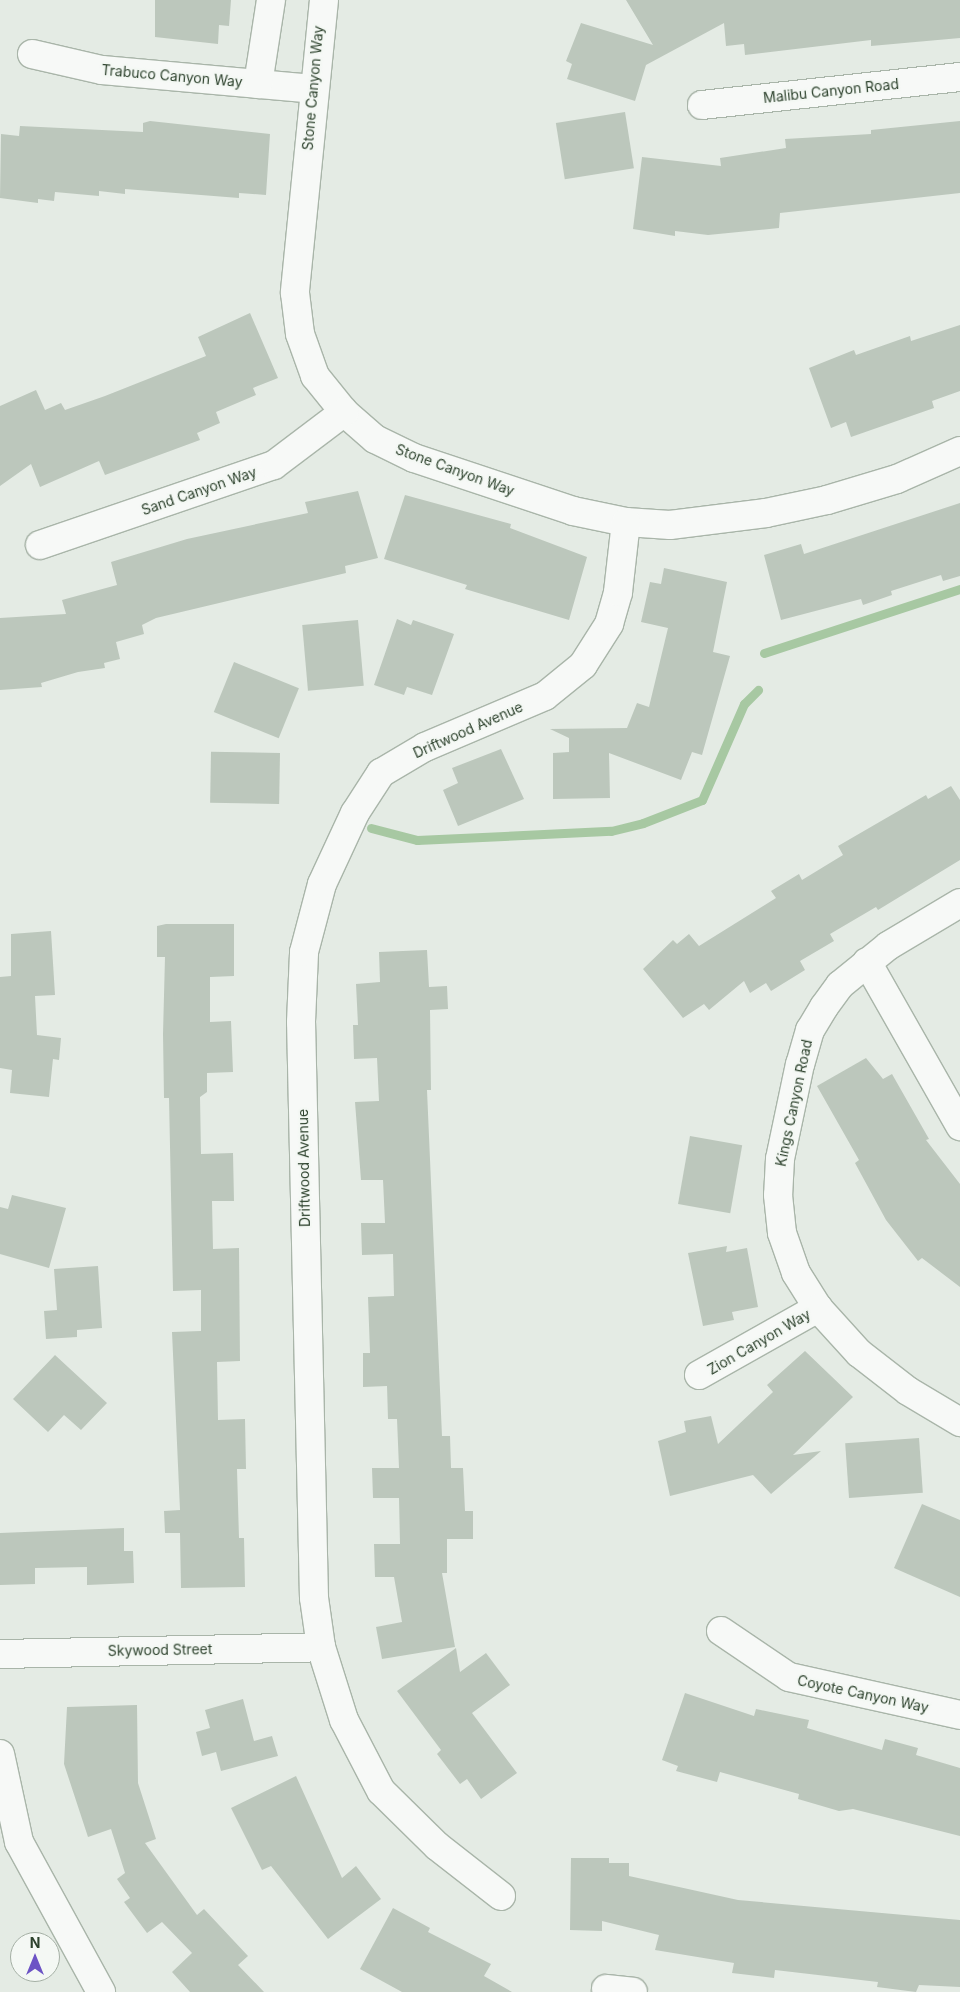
<!DOCTYPE html>
<style>
body{margin:0}
#map{position:relative;width:960px;height:1992px;overflow:hidden;background:#e4ebe4;font-family:Inter,sans-serif}
div>[style]{position:absolute}
.stream>*{height:9px;margin:-4.5px;padding:0 4.5px;transform-origin:4.5px;border-radius:4.5px;background:#a7c8a2}
.building>*{inset:0;background:#bcc7bc;transform-origin:0 0}
.roads{filter:drop-shadow(1px 0 #a9b5a9) drop-shadow(-1px 0 #a9b5a9) drop-shadow(0 1px #a9b5a9) drop-shadow(0 -1px #a9b5a9)}
.minor>*{height:28px;margin:-14px;padding:0 14px;transform-origin:14px;border-radius:14px;background:#f7f9f7}
span{translate:-50% -50%;white-space:nowrap;text-align:center;line-height:1.15;-webkit-text-stroke:4.5px #f4f8f4;paint-order:stroke}
.street-label{font-size:14px;color:#2d422d}
.north{position:absolute;left:10px;top:1932px;width:50px;height:50px;box-sizing:border-box;background:#f4f8f4;border:1px solid #a4afa4;border-radius:50%;rotate:0deg;font-size:14px;font-weight:700;line-height:20px;text-align:center;color:#2d422d}
.north::after{content:'';display:block;margin:auto;width:18px;height:22px;background:#6c53c5;clip-path:polygon(50% 0,100% 100%,50% 72%,0 100%)}
</style>
<div id="map">
<div class="stream">
<i style="left:764px;top:653px;width:206px;rotate:-18.1deg"></i>
<i style="left:371px;top:828px;width:48px;rotate:14.6deg"></i>
<i style="left:417px;top:840px;width:194px;rotate:-2.7deg"></i>
<i style="left:611px;top:831px;width:33px;rotate:-14deg"></i>
<i style="left:643px;top:823px;width:63px;rotate:-21.3deg"></i>
<i style="left:702px;top:800px;width:105px;rotate:-66.4deg"></i>
<i style="left:744px;top:704px;width:20px;rotate:-45deg"></i>
</div>
<div class="building">
<i style="clip-path:polygon(155px 0,231px 0,229px 26px,219px 25px,218px 44px,155px 37px)"></i>
<i style="clip-path:polygon(626px 0,960px 0,960px 38px,871px 46px,871px 40px,745px 55px,744px 44px,726px 46px,724px 23px,646px 65px,635px 101px,567px 79px,572px 64px,566px 61px,581px 23px,653px 45px)"></i>
<i style="left:625px;top:112px;width:57px;height:70px;rotate:81deg"></i>
<i style="clip-path:polygon(150px 121px,270px 134px,266px 195px,239px 193px,239px 198px,125px 189px,125px 194px,99px 191px,99px 196px,55px 192px,54px 201px,38px 199px,38px 203px,0 198px,1px 134px,19px 136px,20px 126px,143px 132px,143px 123px)"></i>
<i style="clip-path:polygon(960px 121px,960px 193px,780px 213px,779px 228px,708px 235px,675px 231px,675px 236px,633px 229px,642px 157px,721px 166px,720px 158px,786px 148px,785px 139px,871px 134px,871px 130px)"></i>
<i style="clip-path:polygon(250px 313px,278px 378px,253px 388px,256px 395px,216px 412px,220px 423px,197px 433px,200px 440px,105px 475px,99px 461px,40px 487px,31px 464px,0 486px,0 406px,36px 390px,45px 410px,61px 403px,65px 410px,105px 396px,206px 356px,198px 337px)"></i>
<i style="clip-path:polygon(960px 325px,960px 391px,932px 401px,934px 408px,851px 437px,846px 422px,831px 428px,809px 368px,854px 350px,856px 355px,910px 336px,911px 341px)"></i>
<i style="clip-path:polygon(358px 491px,378px 558px,345px 566px,346px 573px,156px 618px,142px 625px,144px 634px,116px 642px,120px 659px,104px 663px,105px 668px,78px 672px,41px 683px,42px 687px,0 690px,0 618px,66px 614px,62px 600px,117px 585px,111px 562px,187px 539px,308px 513px,305px 502px)"></i>
<i style="clip-path:polygon(405px 495px,511px 524px,510px 528px,587px 557px,569px 620px,465px 589px,467px 585px,384px 559px)"></i>
<i style="clip-path:polygon(960px 503px,960px 576px,943px 581px,941px 575px,891px 591px,892px 595px,863px 605px,861px 599px,781px 620px,764px 555px,801px 544px,804px 554px)"></i>
<i style="clip-path:polygon(664px 568px,727px 582px,713px 652px,730px 656px,702px 755px,692px 752px,681px 780px,609px 753px,610px 798px,553px 799px,553px 753px,569px 752px,569px 738px,550px 729px,627px 728px,637px 703px,649px 707px,668px 628px,641px 622px,650px 582px,661px 584px)"></i>
<i style="clip-path:polygon(397px 619px,411px 625px,413px 620px,454px 634px,432px 695px,407px 687px,404px 695px,374px 685px)"></i>
<i style="left:358px;top:620px;width:66px;height:56px;rotate:85deg"></i>
<i style="left:234px;top:662px;width:70px;height:54px;rotate:22deg"></i>
<i style="clip-path:polygon(501px 749px,524px 799px,458px 826px,443px 790px,458px 783px,452px 768px)"></i>
<i style="left:280px;top:753px;width:51px;height:69px;rotate:91deg"></i>
<i style="clip-path:polygon(951px 786px,960px 800px,960px 860px,878px 910px,876px 907px,830px 934px,834px 941px,800px 961px,805px 970px,771px 991px,766px 983px,750px 993px,744px 981px,709px 1010px,704px 1004px,683px 1018px,643px 969px,673px 940px,677px 944px,689px 934px,699px 946px,776px 898px,771px 891px,799px 874px,802px 880px,843px 855px,838px 846px,926px 795px,928px 799px)"></i>
<i style="clip-path:polygon(166px 924px,234px 924px,234px 976px,210px 977px,210px 1022px,231px 1021px,233px 1072px,207px 1073px,207px 1092px,200px 1097px,201px 1154px,233px 1153px,234px 1201px,212px 1201px,213px 1249px,239px 1248px,240px 1361px,217px 1362px,218px 1420px,245px 1419px,246px 1469px,237px 1469px,239px 1538px,244px 1538px,245px 1587px,181px 1588px,180px 1533px,165px 1533px,164px 1511px,180px 1510px,172px 1332px,201px 1331px,201px 1290px,173px 1291px,169px 1098px,164px 1098px,163px 1034px,165px 957px,157px 957px,157px 926px)"></i>
<i style="clip-path:polygon(51px 931px,55px 995px,35px 996px,37px 1035px,61px 1038px,59px 1060px,53px 1059px,49px 1097px,10px 1093px,12px 1070px,0 1068px,0 977px,11px 976px,11px 934px)"></i>
<i style="clip-path:polygon(427px 950px,429px 987px,447px 986px,448px 1009px,430px 1010px,431px 1090px,427px 1090px,442px 1436px,450px 1436px,451px 1468px,463px 1468px,465px 1511px,473px 1511px,473px 1539px,447px 1539px,447px 1573px,442px 1573px,455px 1647px,382px 1659px,376px 1627px,402px 1622px,394px 1577px,375px 1577px,374px 1544px,400px 1544px,399px 1498px,373px 1498px,372px 1468px,399px 1468px,397px 1419px,388px 1419px,387px 1386px,363px 1387px,363px 1353px,370px 1353px,368px 1297px,394px 1296px,393px 1254px,362px 1255px,361px 1223px,385px 1223px,383px 1180px,361px 1180px,355px 1102px,379px 1101px,377px 1058px,354px 1059px,353px 1025px,358px 1025px,356px 984px,380px 982px,379px 952px)"></i>
<i style="clip-path:polygon(866px 1058px,883px 1079px,892px 1074px,929px 1139px,926px 1140px,960px 1184px,960px 1287px,922px 1258px,918px 1261px,886px 1220px,855px 1163px,859px 1160px,817px 1086px)"></i>
<i style="left:690px;top:1136px;width:53px;height:69px;rotate:10deg"></i>
<i style="clip-path:polygon(12px 1195px,66px 1208px,49px 1268px,0 1254px,0 1207px,8px 1209px)"></i>
<i style="clip-path:polygon(727px 1246px,726px 1252px,747px 1248px,758px 1307px,732px 1312px,734px 1320px,703px 1326px,688px 1253px)"></i>
<i style="clip-path:polygon(98px 1266px,102px 1328px,77px 1330px,77px 1337px,46px 1339px,44px 1311px,57px 1310px,54px 1269px)"></i>
<i style="clip-path:polygon(805px 1351px,853px 1397px,793px 1455px,821px 1451px,771px 1494px,753px 1475px,670px 1496px,658px 1441px,686px 1432px,684px 1421px,711px 1416px,718px 1444px,773px 1392px,767px 1385px)"></i>
<i style="clip-path:polygon(55px 1355px,107px 1403px,81px 1430px,64px 1415px,48px 1432px,13px 1399px)"></i>
<i style="left:919px;top:1438px;width:55px;height:74px;rotate:86deg"></i>
<i style="clip-path:polygon(922px 1504px,960px 1520px,960px 1597px,894px 1568px)"></i>
<i style="clip-path:polygon(124px 1528px,124px 1551px,133px 1551px,134px 1583px,87px 1585px,87px 1567px,35px 1568px,35px 1584px,0 1585px,0 1533px)"></i>
<i style="clip-path:polygon(456px 1648px,460px 1672px,486px 1653px,510px 1685px,472px 1713px,517px 1773px,481px 1799px,467px 1779px,460px 1784px,437px 1754px,441px 1750px,397px 1691px)"></i>
<i style="clip-path:polygon(685px 1693px,754px 1716px,756px 1709px,809px 1720px,807px 1728px,882px 1750px,885px 1739px,918px 1748px,916px 1755px,960px 1768px,960px 1836px,853px 1809px,839px 1811px,798px 1799px,799px 1794px,720px 1772px,717px 1782px,676px 1771px,678px 1766px,662px 1760px)"></i>
<i style="clip-path:polygon(243px 1699px,254px 1741px,272px 1736px,278px 1756px,221px 1771px,216px 1752px,202px 1756px,196px 1732px,210px 1728px,205px 1710px)"></i>
<i style="clip-path:polygon(137px 1705px,138px 1783px,156px 1839px,145px 1843px,197px 1915px,204px 1909px,248px 1956px,238px 1965px,264px 1992px,190px 1992px,172px 1972px,192px 1953px,162px 1922px,147px 1933px,124px 1902px,130px 1898px,117px 1879px,125px 1873px,111px 1829px,88px 1837px,64px 1764px,67px 1707px)"></i>
<i style="clip-path:polygon(296px 1776px,342px 1878px,356px 1866px,381px 1899px,328px 1939px,271px 1866px,262px 1870px,231px 1808px)"></i>
<i style="clip-path:polygon(571px 1858px,609px 1858px,609px 1863px,629px 1863px,629px 1876px,738px 1900px,960px 1920px,960px 1987px,919px 1985px,916px 1992px,877px 1987px,878px 1982px,775px 1970px,774px 1978px,732px 1973px,734px 1963px,655px 1950px,659px 1935px,602px 1921px,602px 1931px,570px 1930px)"></i>
<i style="clip-path:polygon(393px 1908px,430px 1928px,428px 1932px,491px 1964px,484px 1976px,512px 1992px,402px 1992px,360px 1969px)"></i>
</div>
<div class="roads">
<div class="minor">
<i style="left:324px;top:0;width:294px;rotate:95.7deg"></i>
<i style="left:295px;top:293px;width:41px;rotate:83deg"></i>
<i style="left:300px;top:334px;width:45px;rotate:70.3deg"></i>
<i style="left:315px;top:376px;width:46px;rotate:51.1deg"></i>
<i style="left:344px;top:412px;width:41px;rotate:41.1deg"></i>
<i style="left:375px;top:439px;width:43px;rotate:26deg"></i>
<i style="left:414px;top:458px;width:168px;rotate:18.4deg"></i>
<i style="left:573px;top:511px;width:54px;rotate:11.7deg"></i>
<i style="left:626px;top:522px;width:44px;rotate:3.9deg"></i>
<i style="left:670px;top:525px;width:97px;rotate:-7.1deg"></i>
<i style="left:766px;top:513px;width:62px;rotate:-12deg"></i>
<i style="left:827px;top:500px;width:73px;rotate:-16.7deg"></i>
<i style="left:897px;top:479px;width:69px;rotate:-24deg"></i>
<i style="left:32px;top:54px;width:72px;rotate:12.9deg"></i>
<i style="left:102px;top:70px;width:212px;rotate:5.1deg"></i>
<i style="left:258px;top:84px;width:85px;rotate:-81.2deg"></i>
<i style="left:702px;top:105px;width:260px;rotate:-6.2deg"></i>
<i style="left:40px;top:545px;width:247px;rotate:-18.9deg"></i>
<i style="left:274px;top:465px;width:88px;rotate:-37.1deg"></i>
<i style="left:960px;top:903px;width:84px;rotate:149.2deg"></i>
<i style="left:888px;top:946px;width:62px;rotate:140.9deg"></i>
<i style="left:840px;top:985px;width:27px;rotate:126deg"></i>
<i style="left:824px;top:1007px;width:27px;rotate:121deg"></i>
<i style="left:810px;top:1030px;width:35px;rotate:106deg"></i>
<i style="left:800px;top:1064px;width:97px;rotate:101.9deg"></i>
<i style="left:780px;top:1159px;width:36px;rotate:93deg"></i>
<i style="left:778px;top:1195px;width:38px;rotate:84deg"></i>
<i style="left:782px;top:1233px;width:42px;rotate:70.7deg"></i>
<i style="left:796px;top:1273px;width:41px;rotate:57.8deg"></i>
<i style="left:818px;top:1308px;width:61px;rotate:47.7deg"></i>
<i style="left:859px;top:1353px;width:62px;rotate:37.8deg"></i>
<i style="left:908px;top:1391px;width:61px;rotate:30.8deg"></i>
<i style="left:867px;top:962px;width:189px;rotate:60.4deg"></i>
<i style="left:699px;top:1375px;width:137px;rotate:-29.4deg"></i>
<i style="left:721px;top:1631px;width:82px;rotate:34.1deg"></i>
<i style="left:789px;top:1677px;width:175px;rotate:12.5deg"></i>
<i style="left:0;top:1654px;width:321px;rotate:-1.2deg"></i>
<i style="left:0;top:1754px;width:90px;rotate:77.8deg"></i>
<i style="left:19px;top:1842px;width:171px;rotate:61.3deg"></i>
<i style="left:501px;top:1896px;width:81px;rotate:-142deg"></i>
<i style="left:437px;top:1846px;width:78px;rotate:-135.5deg"></i>
<i style="left:381px;top:1791px;width:80px;rotate:-117.5deg"></i>
<i style="left:344px;top:1720px;width:77px;rotate:-107.5deg"></i>
<i style="left:321px;top:1647px;width:49px;rotate:-98.1deg"></i>
<i style="left:314px;top:1598px;width:576px;rotate:-91.29deg"></i>
<i style="left:301px;top:1022px;width:70px;rotate:-87.5deg"></i>
<i style="left:304px;top:952px;width:70px;rotate:-75.2deg"></i>
<i style="left:322px;top:884px;width:78px;rotate:-65.1deg"></i>
<i style="left:355px;top:813px;width:48px;rotate:-57deg"></i>
<i style="left:381px;top:773px;width:51px;rotate:-30.6deg"></i>
<i style="left:425px;top:747px;width:130px;rotate:-23deg"></i>
<i style="left:545px;top:696px;width:49px;rotate:-39.2deg"></i>
<i style="left:583px;top:665px;width:49px;rotate:-57.6deg"></i>
<i style="left:609px;top:624px;width:33px;rotate:-74deg"></i>
<i style="left:618px;top:592px;width:70px;rotate:-83.5deg"></i>
<i style="left:606px;top:1989px;width:27px;rotate:6deg"></i>
</div>
</div>
<div class="street-label">
<span style="left:172px;top:76px;rotate:5deg">Trabuco Canyon Way</span>
<span style="left:313px;top:88px;rotate:-85deg">Stone Canyon Way</span>
<span style="left:831px;top:91px;rotate:-6deg">Malibu Canyon Road</span>
<span style="left:455px;top:470px;rotate:20deg">Stone Canyon Way</span>
<span style="left:199px;top:491px;rotate:-19deg">Sand Canyon Way</span>
<span style="left:468px;top:730px;rotate:-24deg">Driftwood Avenue</span>
<span style="left:794px;top:1103px;rotate:-78deg">Kings Canyon Road</span>
<span style="left:304px;top:1168px;rotate:-91deg">Driftwood Avenue</span>
<span style="left:759px;top:1342px;rotate:-30deg">Zion Canyon Way</span>
<span style="left:160px;top:1650px;rotate:-1deg">Skywood Street</span>
<span style="left:863px;top:1694px;rotate:12deg">Coyote Canyon Way</span>
</div>
<div class="north">N</div>
</div>
